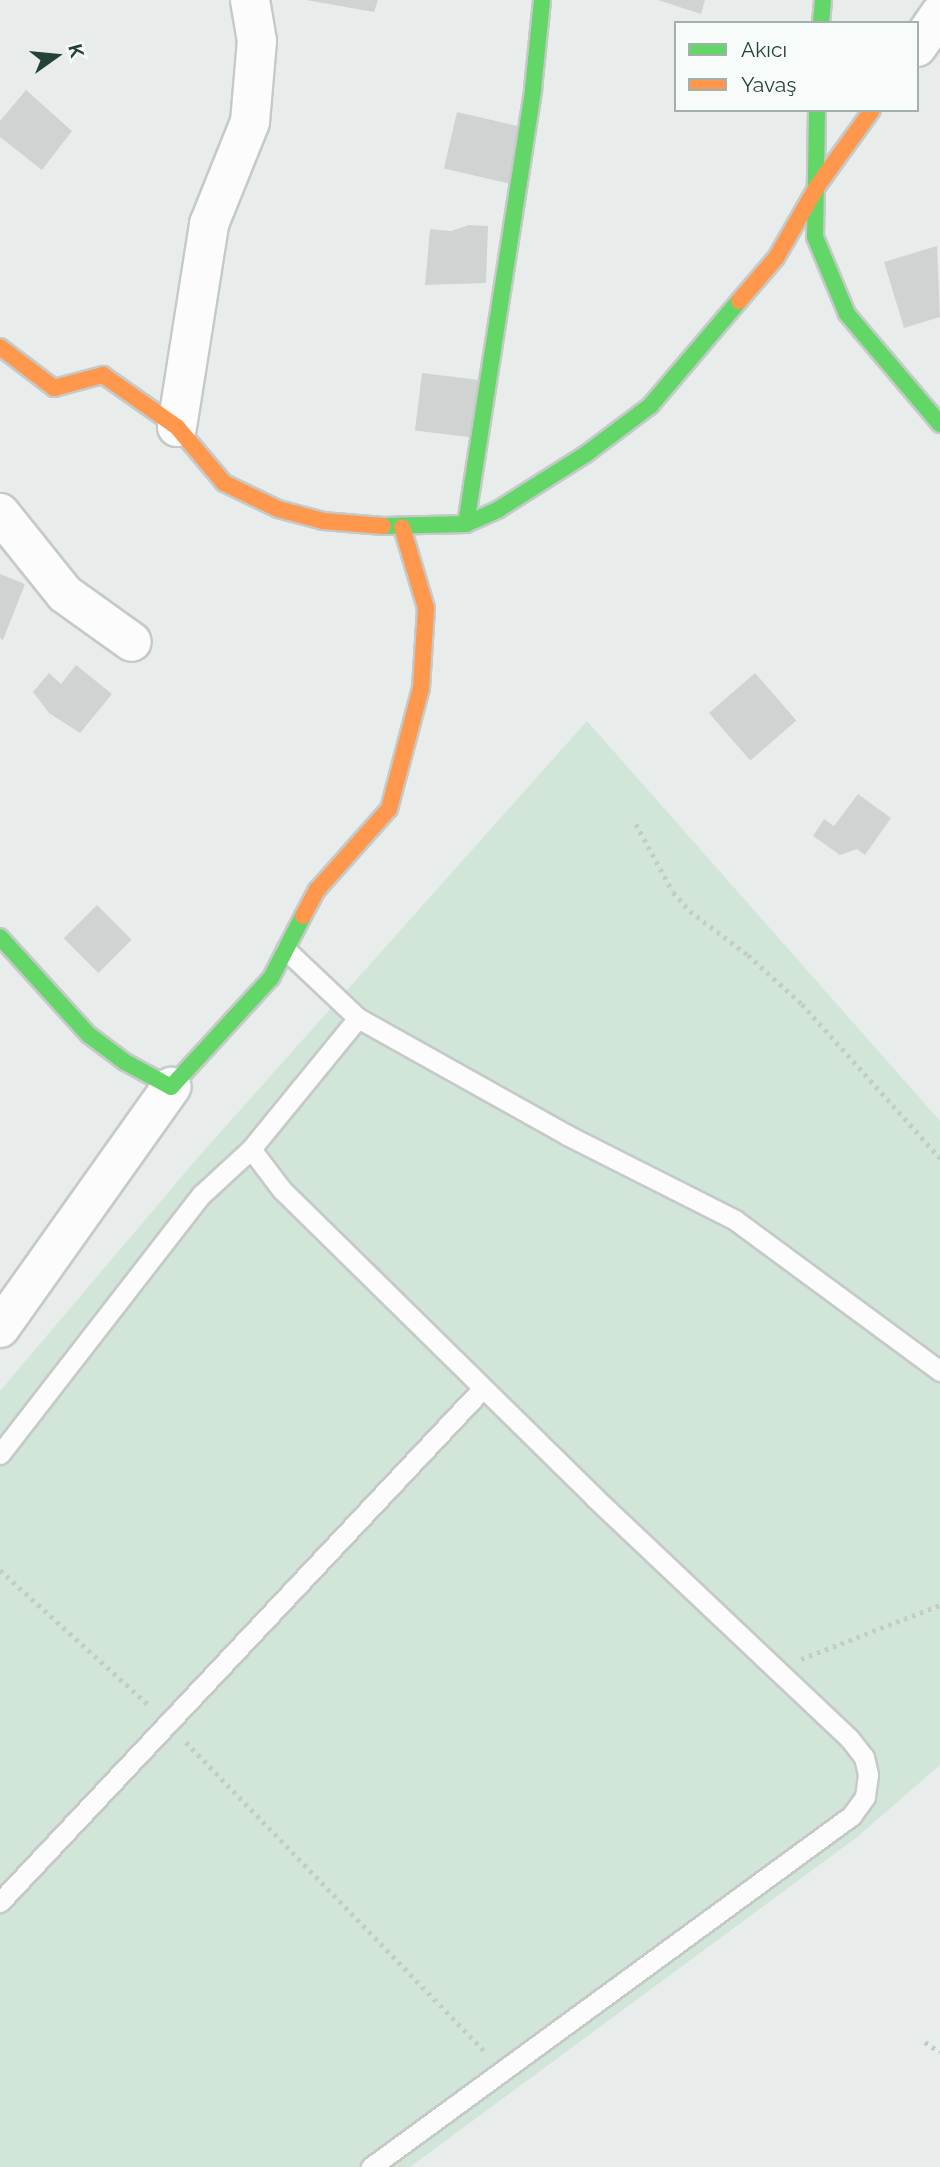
<!DOCTYPE html>
<meta charset="utf-8">
<style>
body{margin:0}
#map{position:relative;width:940px;height:2167px;overflow:hidden;background:#e8edeb;font-family:Raleway,sans-serif}
div>[style]{position:absolute}
.green>*{inset:0;background:#d1e6d8}
.building>*{inset:0;background:#cfd4d2;transform-origin:0 0}
.path>*{height:4.5px;margin-top:-2.25px;transform-origin:0;background:repeating-linear-gradient(90deg,#c3ccca 0 3.5px,transparent 0 8.5px)}
.roads{filter:drop-shadow(2px 0 #c5cac8) drop-shadow(-2px 0 #c5cac8) drop-shadow(0 2px #c5cac8) drop-shadow(0 -2px #c5cac8)}
.lane>*{height:19px;margin:-9.5px;padding:0 9.5px;transform-origin:9.5px;border-radius:9.5px;background:#fcfcfc}
.street>*{height:38px;margin:-19px;padding:0 19px;transform-origin:19px;border-radius:19px;background:#fcfcfc}
.fast>*{height:16px;margin:-8px;padding:0 8px;transform-origin:8px;border-radius:8px;background:#63d668}
.slow>*{height:16px;margin:-8px;padding:0 8px;transform-origin:8px;border-radius:8px;background:#ff974d}
span{translate:-50% -50%;white-space:nowrap;text-align:center;line-height:1.15;-webkit-text-stroke:5px #f7fbf9;paint-order:stroke}
.legend{position:absolute;left:674px;top:21px;width:245px;height:91px;box-sizing:border-box;background:#f7fbf9;border:2px solid #a3b1ad;margin:0;padding:9px 12px;list-style:none;font-size:21px;color:#24423a}
.legend li{display:flex;align-items:center;gap:14px;height:35px}
.legend b{width:35px;border:2px solid #a3b1ad}
.north{position:absolute;left:21px;top:21px;width:70px;height:70px;-webkit-text-stroke:5px #f7fbf9;paint-order:stroke;rotate:75deg;font-size:19px;font-weight:700;line-height:28px;text-align:center;color:#24423a}
.north::after{content:'';display:block;margin:auto;width:24px;height:32px;background:#24423a;clip-path:polygon(50% 0,100% 100%,50% 72%,0 100%)}
</style>
<div id="map">
<div class="green">
<i style="clip-path:polygon(587px 721px,940px 1121px,940px 1765px,856px 1838px,410px 2167px,0 2167px,0 1391px,200px 1155px)"></i>
</div>
<div class="building">
<i style="clip-path:polygon(306px 0,378px 0,374px 12px)"></i>
<i style="clip-path:polygon(658px 0,705px 0,701px 14px)"></i>
<i style="clip-path:polygon(26px 90px,72px 131px,42px 170px,0 137px,0 121px)"></i>
<i style="left:457px;top:112px;width:68px;height:58px;rotate:13deg"></i>
<i style="clip-path:polygon(469px 225px,488px 226px,486px 283px,425px 285px,430px 229px,451px 231px)"></i>
<i style="clip-path:polygon(937px 246px,940px 317px,904px 328px,884px 262px)"></i>
<i style="left:422px;top:373px;width:64px;height:58px;rotate:7deg"></i>
<i style="clip-path:polygon(0 574px,25px 584px,3px 640px,0 638px)"></i>
<i style="clip-path:polygon(76px 665px,112px 694px,80px 733px,49px 713px,33px 692px,49px 673px,61px 684px)"></i>
<i style="left:755px;top:673px;width:63px;height:61px;rotate:49deg"></i>
<i style="clip-path:polygon(858px 794px,891px 818px,865px 855px,857px 849px,840px 855px,813px 836px,824px 819px,834px 826px)"></i>
<i style="left:97px;top:905px;width:49px;height:47px;rotate:45deg"></i>
</div>
<div class="path">
<i style="left:636px;top:824px;width:77px;rotate:61.4deg"></i>
<i style="left:673px;top:892px;width:25px;rotate:48deg"></i>
<i style="left:690px;top:911px;width:73px;rotate:37.2deg"></i>
<i style="left:748px;top:955px;width:73px;rotate:42.2deg"></i>
<i style="left:802px;top:1004px;width:207px;rotate:48.1deg"></i>
<i style="left:0;top:1570px;width:202px;rotate:42.2deg"></i>
<i style="left:801px;top:1659px;width:149px;rotate:-21.2deg"></i>
<i style="left:186px;top:1742px;width:432px;rotate:46deg"></i>
<i style="left:925px;top:2042px;width:18px;rotate:34deg"></i>
</div>
<div class="roads">
<div class="lane">
<i style="left:286px;top:950px;width:99px;rotate:43.4deg"></i>
<i style="left:358px;top:1018px;width:240px;rotate:29.2deg"></i>
<i style="left:567px;top:1135px;width:188px;rotate:26.8deg"></i>
<i style="left:735px;top:1220px;width:255px;rotate:36.4deg"></i>
<i style="left:251px;top:1149px;width:51px;rotate:52.9deg"></i>
<i style="left:282px;top:1190px;width:438px;rotate:44.5deg"></i>
<i style="left:594px;top:1497px;width:351px;rotate:43.4deg"></i>
<i style="left:849px;top:1738px;width:24px;rotate:52deg"></i>
<i style="left:864px;top:1757px;width:18px;rotate:77deg"></i>
<i style="left:868px;top:1775px;width:22px;rotate:98deg"></i>
<i style="left:865px;top:1797px;width:24px;rotate:126deg"></i>
<i style="left:851px;top:1816px;width:595px;rotate:143.82deg"></i>
<i style="left:0;top:1454px;width:329px;rotate:-52.2deg"></i>
<i style="left:202px;top:1194px;width:67px;rotate:-42.6deg"></i>
<i style="left:251px;top:1149px;width:169px;rotate:-50.8deg"></i>
<i style="left:0;top:1902px;width:705px;rotate:-46.78deg"></i>
</div>
<div class="street">
<i style="left:917px;top:47px;width:40px;rotate:-55.1deg"></i>
<i style="left:177px;top:427px;width:206px;rotate:-81deg"></i>
<i style="left:209px;top:224px;width:110px;rotate:-68.1deg"></i>
<i style="left:250px;top:122px;width:81px;rotate:-85.1deg"></i>
<i style="left:257px;top:41px;width:42px;rotate:-99.7deg"></i>
<i style="left:0;top:513px;width:104px;rotate:51.3deg"></i>
<i style="left:65px;top:594px;width:82px;rotate:35.6deg"></i>
<i style="left:0;top:1328px;width:296px;rotate:-54.6deg"></i>
</div>
<div class="fast">
<i style="left:821px;top:23px;width:23px;rotate:-85deg"></i>
<i style="left:817px;top:110px;width:127px;rotate:90.9deg"></i>
<i style="left:815px;top:237px;width:83px;rotate:67.4deg"></i>
<i style="left:847px;top:314px;width:144px;rotate:49.8deg"></i>
<i style="left:466px;top:524px;width:440px;rotate:-81.2deg"></i>
<i style="left:533px;top:89px;width:89px;rotate:-84.2deg"></i>
<i style="left:383px;top:526px;width:83px;rotate:-1.4deg"></i>
<i style="left:466px;top:524px;width:36px;rotate:-24deg"></i>
<i style="left:499px;top:509px;width:103px;rotate:-32.3deg"></i>
<i style="left:586px;top:454px;width:80px;rotate:-36.9deg"></i>
<i style="left:650px;top:406px;width:138px;rotate:-49.7deg"></i>
<i style="left:0;top:937px;width:132px;rotate:47.8deg"></i>
<i style="left:89px;top:1035px;width:45px;rotate:36.9deg"></i>
<i style="left:125px;top:1062px;width:52px;rotate:28.5deg"></i>
<i style="left:171px;top:1087px;width:148px;rotate:-47.5deg"></i>
<i style="left:271px;top:978px;width:70px;rotate:-62.7deg"></i>
</div>
<div class="slow">
<i style="left:739px;top:301px;width:57px;rotate:-49.3deg"></i>
<i style="left:776px;top:258px;width:84px;rotate:-60.1deg"></i>
<i style="left:818px;top:185px;width:92px;rotate:-54.2deg"></i>
<i style="left:0;top:347px;width:68px;rotate:37.2deg"></i>
<i style="left:54px;top:388px;width:51px;rotate:-14.9deg"></i>
<i style="left:103px;top:375px;width:90px;rotate:35.1deg"></i>
<i style="left:177px;top:427px;width:73px;rotate:50deg"></i>
<i style="left:224px;top:483px;width:60px;rotate:25.7deg"></i>
<i style="left:278px;top:509px;width:47px;rotate:14.9deg"></i>
<i style="left:323px;top:521px;width:60px;rotate:4.8deg"></i>
<i style="left:303px;top:916px;width:30px;rotate:-62deg"></i>
<i style="left:317px;top:890px;width:108px;rotate:-48.4deg"></i>
<i style="left:389px;top:809px;width:125px;rotate:-75.2deg"></i>
<i style="left:421px;top:688px;width:80px;rotate:-86.4deg"></i>
<i style="left:426px;top:608px;width:84px;rotate:-106.5deg"></i>
</div>
</div>
<ul class="legend">
<li><b style="height:9px;background:#63d668"></b>Akıcı</li>
<li><b style="height:9px;background:#ff974d"></b>Yavaş</li>
</ul>
<div class="north">K</div>
</div>
